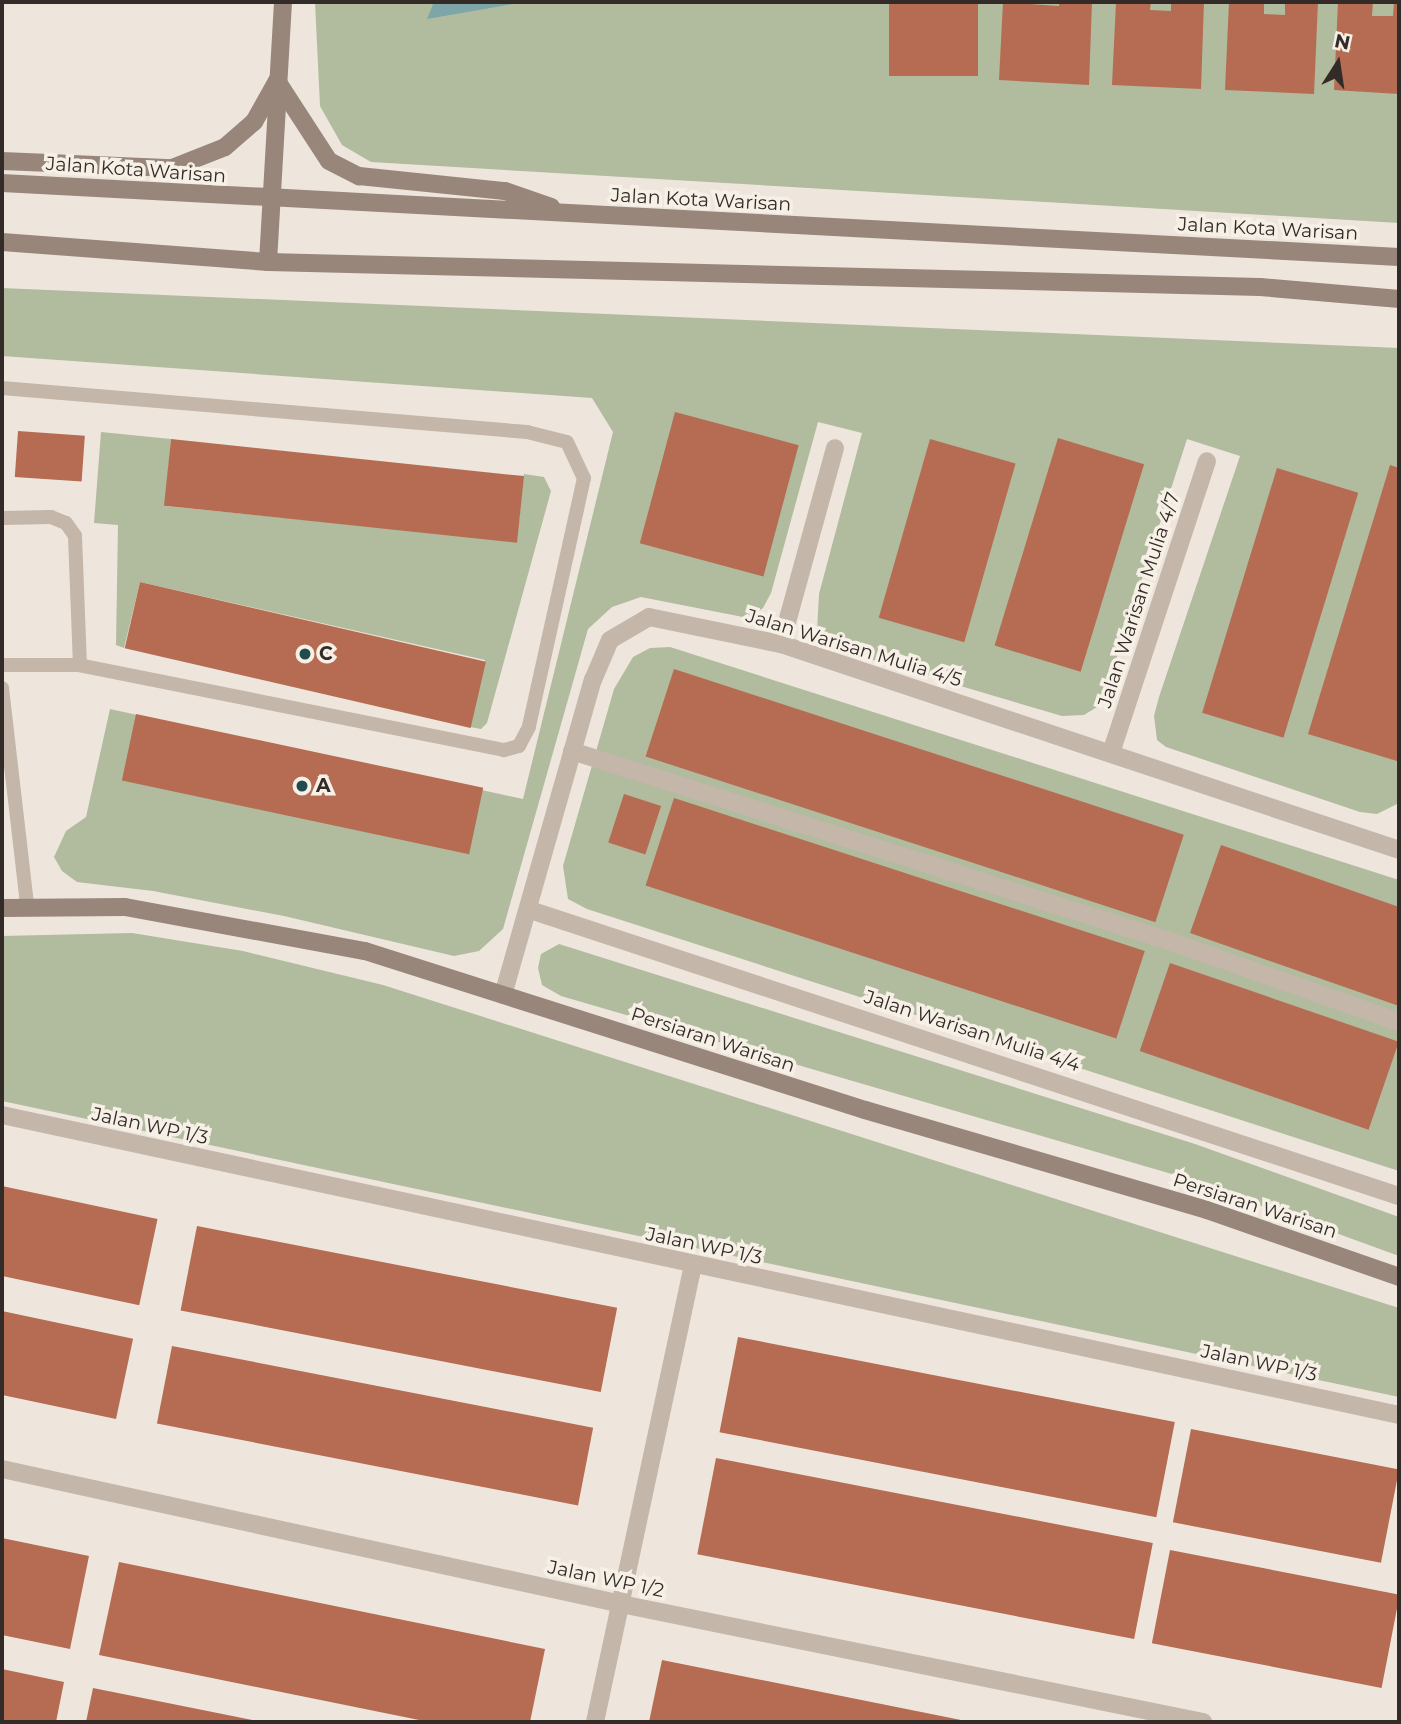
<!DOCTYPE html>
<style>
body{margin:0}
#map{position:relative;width:1401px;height:1724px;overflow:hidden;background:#eee6dc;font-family:Montserrat,sans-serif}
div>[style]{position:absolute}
.green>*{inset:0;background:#b1bb9e}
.water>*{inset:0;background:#7ea5a7}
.building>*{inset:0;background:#b56c52;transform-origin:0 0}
.lane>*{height:14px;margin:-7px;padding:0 7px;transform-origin:7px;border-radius:7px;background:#c4b6a9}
.street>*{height:18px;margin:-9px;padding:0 9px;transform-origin:9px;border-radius:9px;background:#c4b6a9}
.secondary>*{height:18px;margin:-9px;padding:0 9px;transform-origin:9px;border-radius:9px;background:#98867b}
.dots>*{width:19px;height:19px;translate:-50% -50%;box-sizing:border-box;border:4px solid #f6f0e7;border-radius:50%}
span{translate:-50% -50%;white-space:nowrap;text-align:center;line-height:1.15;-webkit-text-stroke:7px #f6f0e7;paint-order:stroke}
.street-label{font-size:19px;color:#332b28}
.poi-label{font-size:19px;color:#332b28;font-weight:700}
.left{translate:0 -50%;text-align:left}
.frame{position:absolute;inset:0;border:4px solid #332b28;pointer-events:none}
.north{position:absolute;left:1303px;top:28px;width:70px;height:70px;-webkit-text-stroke:5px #f6f0e7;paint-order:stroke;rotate:12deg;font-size:19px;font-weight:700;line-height:28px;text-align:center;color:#332b28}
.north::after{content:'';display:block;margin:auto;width:24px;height:32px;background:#332b28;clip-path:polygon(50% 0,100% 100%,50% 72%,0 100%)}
</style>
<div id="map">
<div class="green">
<i style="clip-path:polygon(315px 2px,1399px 2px,1399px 223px,371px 162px,342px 145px,320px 106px)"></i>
<i style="clip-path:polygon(2px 288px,1399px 348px,1399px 803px,1377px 814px,1360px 812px,1166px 747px,1157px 740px,1154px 716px,1159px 697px,1240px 456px,1187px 439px,1105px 694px,1097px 707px,1084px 715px,1062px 716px,856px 655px,831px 645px,817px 631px,819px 594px,862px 433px,818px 422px,771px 593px,763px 608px,748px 618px,641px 597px,612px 607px,588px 629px,503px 929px,479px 951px,454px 956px,284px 916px,153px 891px,77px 882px,62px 871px,54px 857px,66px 831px,86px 817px,110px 709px,523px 799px,613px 432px,592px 398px,2px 356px)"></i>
<i style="clip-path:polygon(101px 432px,171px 439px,165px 506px,517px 541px,524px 474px,544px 477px,551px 491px,487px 723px,481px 729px,470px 727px,485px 660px,140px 582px,124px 648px,116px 645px,118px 525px,94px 523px)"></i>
<i style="clip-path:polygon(670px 647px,1399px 880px,1399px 1171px,587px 909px,568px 899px,563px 866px,614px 689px,633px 657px,650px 648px)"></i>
<i style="clip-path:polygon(132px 933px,243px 951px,383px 985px,1399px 1308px,1399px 1397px,2px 1101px,2px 936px)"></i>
<i style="clip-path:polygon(559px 944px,1195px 1144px,1399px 1217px,1399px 1256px,1182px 1177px,561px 996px,542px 985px,538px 968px,541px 954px)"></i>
</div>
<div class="water">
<i style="clip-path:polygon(434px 2px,524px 2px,427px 19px)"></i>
</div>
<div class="building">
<i style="left:889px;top:2px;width:89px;height:74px"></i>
<i style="clip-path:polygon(1003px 2px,1059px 6px,1059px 2px,1092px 2px,1089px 85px,999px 80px)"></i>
<i style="clip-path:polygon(1116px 2px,1151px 2px,1150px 10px,1171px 11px,1171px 2px,1204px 2px,1201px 89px,1112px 85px)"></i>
<i style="clip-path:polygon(1229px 2px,1264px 2px,1264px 14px,1285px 15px,1285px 2px,1318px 2px,1314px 94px,1225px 90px)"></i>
<i style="clip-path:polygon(1338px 2px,1373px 2px,1372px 16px,1393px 16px,1394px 2px,1399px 2px,1399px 94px,1334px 90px)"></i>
<i style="left:675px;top:412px;width:128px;height:136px;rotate:15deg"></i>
<i style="left:18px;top:431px;width:67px;height:46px;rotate:4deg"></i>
<i style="left:1058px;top:438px;width:90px;height:217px;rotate:17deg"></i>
<i style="left:171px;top:439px;width:355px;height:67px;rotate:6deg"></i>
<i style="left:930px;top:439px;width:89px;height:186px;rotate:16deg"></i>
<i style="clip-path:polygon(1390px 465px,1399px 468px,1397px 761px,1308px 734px)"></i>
<i style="left:1277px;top:468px;width:85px;height:256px;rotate:17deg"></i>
<i style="left:140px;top:582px;width:355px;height:68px;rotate:13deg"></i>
<i style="left:674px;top:669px;width:536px;height:92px;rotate:18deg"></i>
<i style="left:136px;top:714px;width:355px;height:68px;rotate:12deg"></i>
<i style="left:624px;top:794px;width:39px;height:51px;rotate:18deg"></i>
<i style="left:674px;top:798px;width:495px;height:92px;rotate:18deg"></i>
<i style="clip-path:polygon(1221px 845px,1399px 907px,1399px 1006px,1190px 933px)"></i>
<i style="left:1170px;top:963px;width:242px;height:93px;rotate:19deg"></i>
<i style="left:2px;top:1186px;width:159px;height:88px;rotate:12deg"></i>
<i style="left:197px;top:1226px;width:428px;height:86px;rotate:11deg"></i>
<i style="left:2px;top:1311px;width:134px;height:82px;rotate:12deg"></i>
<i style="left:738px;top:1337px;width:445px;height:97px;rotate:11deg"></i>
<i style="left:172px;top:1346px;width:429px;height:79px;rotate:11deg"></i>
<i style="left:1191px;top:1429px;width:212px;height:95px;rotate:11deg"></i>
<i style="left:716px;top:1458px;width:445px;height:98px;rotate:11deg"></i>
<i style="clip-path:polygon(2px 1538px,89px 1556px,70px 1649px,2px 1635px)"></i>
<i style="left:1170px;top:1550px;width:234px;height:95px;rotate:11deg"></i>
<i style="clip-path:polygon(119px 1562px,545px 1649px,530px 1722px,429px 1722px,99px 1655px)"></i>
<i style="clip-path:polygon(662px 1660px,966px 1721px,966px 1722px,649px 1722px)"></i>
<i style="clip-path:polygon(2px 1669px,64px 1682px,56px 1722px,2px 1722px)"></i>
<i style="clip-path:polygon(93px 1688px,257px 1721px,257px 1722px,86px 1722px)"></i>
</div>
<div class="lane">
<i style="left:2px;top:388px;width:527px;rotate:4.79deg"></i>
<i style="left:527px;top:432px;width:41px;rotate:14deg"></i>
<i style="left:567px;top:442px;width:40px;rotate:65deg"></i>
<i style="left:584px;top:478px;width:255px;rotate:102.5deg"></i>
<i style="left:529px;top:727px;width:21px;rotate:118deg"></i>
<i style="left:519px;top:746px;width:16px;rotate:165deg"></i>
<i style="left:504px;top:750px;width:432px;rotate:-168.7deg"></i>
<i style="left:80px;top:665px;width:78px;rotate:180deg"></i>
<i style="left:2px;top:518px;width:49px;rotate:-1.2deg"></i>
<i style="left:51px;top:517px;width:16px;rotate:22deg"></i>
<i style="left:66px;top:523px;width:16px;rotate:55deg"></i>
<i style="left:75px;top:536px;width:129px;rotate:87.8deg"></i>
<i style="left:2px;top:688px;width:218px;rotate:83.4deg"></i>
</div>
<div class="street">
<i style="left:781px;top:644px;width:203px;rotate:-74.6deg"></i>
<i style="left:572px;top:751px;width:623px;rotate:17.65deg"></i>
<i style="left:1166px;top:940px;width:247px;rotate:19.4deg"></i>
<i style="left:1111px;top:753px;width:307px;rotate:-71.8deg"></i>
<i style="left:530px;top:910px;width:915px;rotate:18.22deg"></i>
<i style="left:503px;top:995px;width:328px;rotate:-74.1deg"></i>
<i style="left:593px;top:680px;width:43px;rotate:-67deg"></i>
<i style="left:610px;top:640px;width:45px;rotate:-30.5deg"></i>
<i style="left:649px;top:617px;width:135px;rotate:11.6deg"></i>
<i style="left:781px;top:644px;width:651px;rotate:18.43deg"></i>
<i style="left:2px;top:1115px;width:1429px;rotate:12.12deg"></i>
<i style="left:2px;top:1469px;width:634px;rotate:12.3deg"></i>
<i style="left:621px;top:1604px;width:594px;rotate:11.46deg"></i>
<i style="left:595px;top:1722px;width:467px;rotate:-77.9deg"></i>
</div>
<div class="secondary">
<i style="left:277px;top:81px;width:95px;rotate:57deg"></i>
<i style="left:329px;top:161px;width:34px;rotate:27deg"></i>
<i style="left:359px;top:176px;width:147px;rotate:5.9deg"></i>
<i style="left:505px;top:191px;width:49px;rotate:19.2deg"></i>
<i style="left:2px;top:161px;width:170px;rotate:2.4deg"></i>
<i style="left:172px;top:168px;width:57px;rotate:-21.6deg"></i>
<i style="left:225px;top:147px;width:38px;rotate:-41deg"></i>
<i style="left:254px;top:122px;width:47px;rotate:-60.7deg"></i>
<i style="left:2px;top:183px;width:1399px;rotate:3.03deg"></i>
<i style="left:2px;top:242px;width:267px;rotate:4.3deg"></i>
<i style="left:268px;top:262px;width:992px;rotate:1.44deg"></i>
<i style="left:1260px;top:287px;width:140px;rotate:4.9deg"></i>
<i style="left:268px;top:262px;width:260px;rotate:-86.7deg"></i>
<i style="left:2px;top:908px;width:123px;rotate:-0.5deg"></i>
<i style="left:125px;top:907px;width:244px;rotate:10.4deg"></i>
<i style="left:365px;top:951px;width:525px;rotate:17.64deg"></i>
<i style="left:865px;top:1110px;width:356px;rotate:16.3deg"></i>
<i style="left:1207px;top:1210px;width:203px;rotate:19.2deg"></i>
</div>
<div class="dots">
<i style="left:305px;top:654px;background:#234b4e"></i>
<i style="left:302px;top:786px;background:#234b4e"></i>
</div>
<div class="street-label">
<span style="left:136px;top:170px;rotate:4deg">Jalan Kota Warisan</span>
<span style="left:701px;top:200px;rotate:3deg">Jalan Kota Warisan</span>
<span style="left:1268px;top:229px;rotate:3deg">Jalan Kota Warisan</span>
<span style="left:1139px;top:600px;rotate:-72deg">Jalan Warisan Mulia 4/7</span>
<span style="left:854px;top:648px;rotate:17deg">Jalan Warisan Mulia 4/5</span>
<span style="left:972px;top:1031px;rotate:18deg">Jalan Warisan Mulia 4/4</span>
<span style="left:713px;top:1040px;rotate:18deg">Persiaran Warisan</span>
<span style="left:150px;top:1126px;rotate:12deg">Jalan WP 1/3</span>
<span style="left:1255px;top:1206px;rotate:18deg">Persiaran Warisan</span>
<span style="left:704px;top:1246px;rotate:12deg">Jalan WP 1/3</span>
<span style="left:1259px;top:1363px;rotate:12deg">Jalan WP 1/3</span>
<span style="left:606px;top:1579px;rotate:12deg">Jalan WP 1/2</span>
</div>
<div class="poi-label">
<span class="left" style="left:319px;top:654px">C</span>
<span class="left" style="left:316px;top:786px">A</span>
</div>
<div class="frame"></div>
<div class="north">N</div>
</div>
